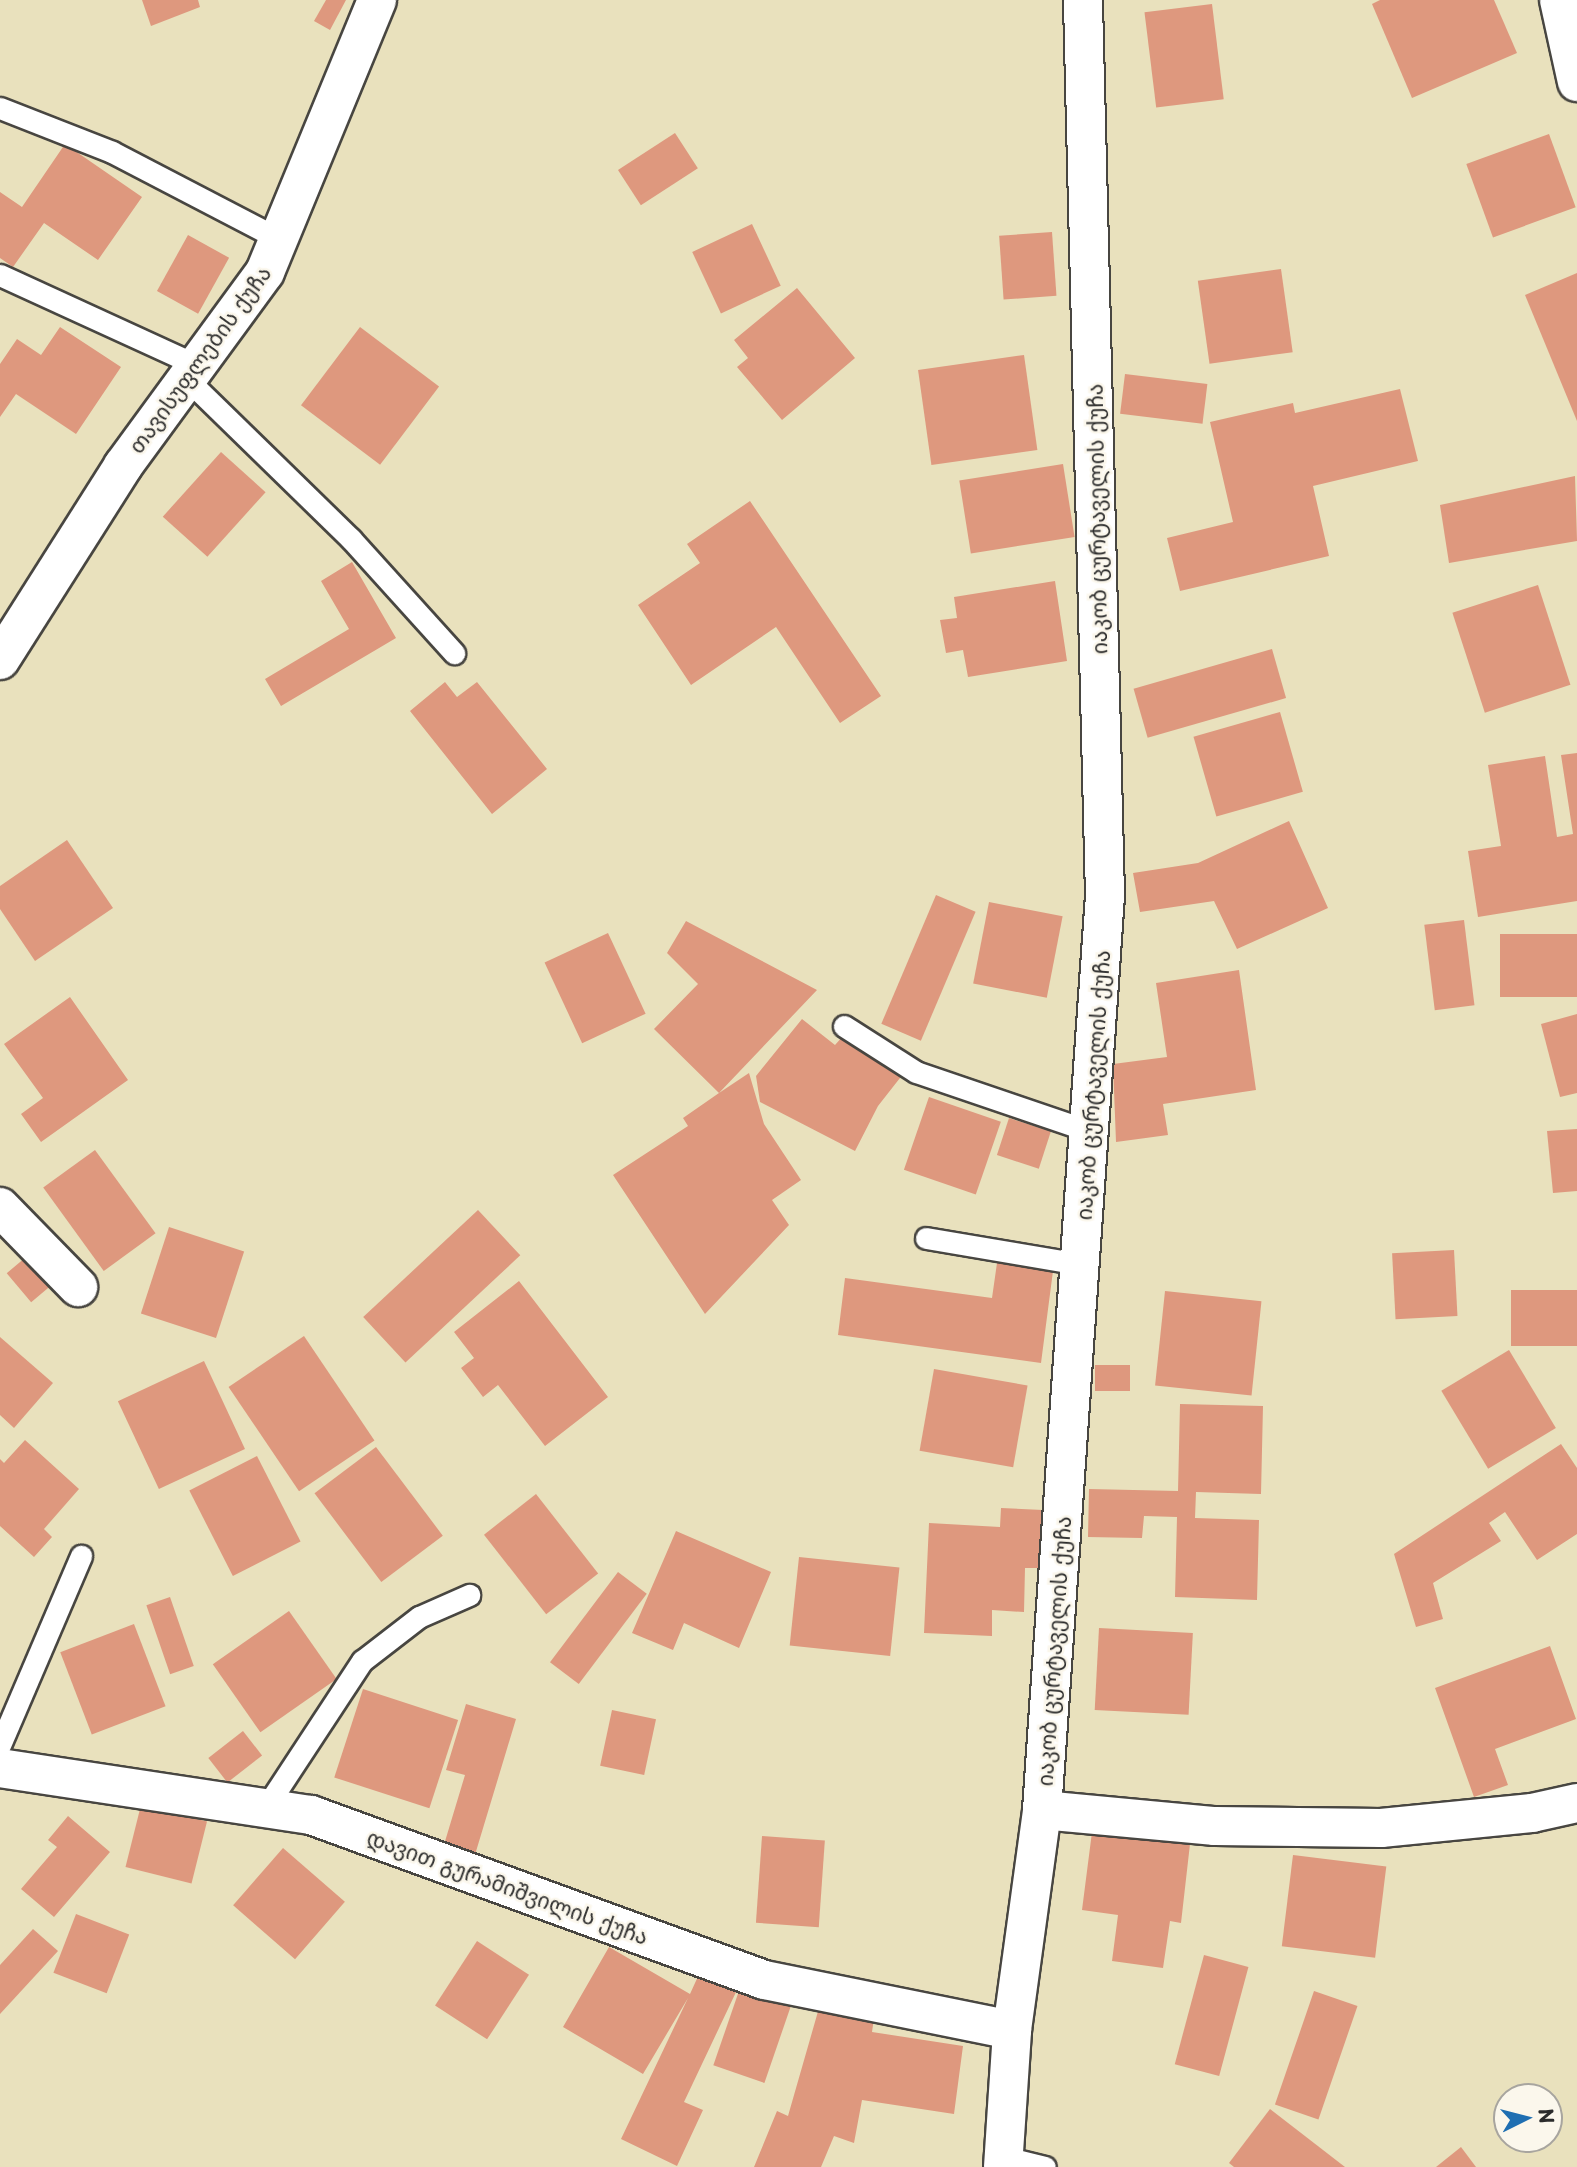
<!DOCTYPE html>
<meta charset="utf-8">
<style>
body{margin:0}
#map{position:relative;width:1577px;height:2167px;overflow:hidden;background:#e9e1bd;font-family:"Playpen Sans","Noto Sans Georgian",sans-serif}
div>[style]{position:absolute}
.building>*{inset:0;background:#de987e;transform-origin:0 0}
.roads{filter:drop-shadow(2px 0 #484641) drop-shadow(-2px 0 #484641) drop-shadow(0 2px #484641) drop-shadow(0 -2px #484641)}
.lane>*{height:21px;margin:-10.5px;padding:0 10.5px;transform-origin:10.5px;border-radius:10.5px;background:#fff}
.street>*{height:38px;margin:-19px;padding:0 19px;transform-origin:19px;border-radius:19px;background:#fff}
span{translate:-50% -50%;white-space:nowrap;text-align:center;line-height:1.15;-webkit-text-stroke:5px #fbf7ec;paint-order:stroke}
.street-label{font-size:21px;color:#2b2b2b}
.north{position:absolute;left:1493px;top:2083px;width:70px;height:70px;box-sizing:border-box;background:#fbf7ec;border:2px solid #a8a59f;border-radius:50%;rotate:84deg;font-size:19px;font-weight:700;line-height:28px;text-align:center;color:#2b2b2b}
.north::after{content:'';display:block;margin:auto;width:24px;height:32px;background:#1f6fb2;clip-path:polygon(50% 0,100% 100%,50% 72%,0 100%)}
</style>
<div id="map">
<div class="building">
<i style="clip-path:polygon(142px 0,198px 0,200px 7px,151px 26px)"></i>
<i style="clip-path:polygon(326px 0,346px 0,330px 30px,314px 21px)"></i>
<i style="clip-path:polygon(1380px 0,1494px 0,1517px 53px,1412px 98px,1372px 4px)"></i>
<i style="left:1212px;top:4px;width:96px;height:68px;rotate:83deg"></i>
<i style="left:675px;top:133px;width:42px;height:68px;rotate:57deg"></i>
<i style="left:1549px;top:134px;width:78px;height:88px;rotate:70deg"></i>
<i style="clip-path:polygon(65px 144px,142px 197px,98px 260px,44px 223px,13px 267px,0 258px,0 192px,22px 207px)"></i>
<i style="left:752px;top:224px;width:68px;height:66px;rotate:65deg"></i>
<i style="left:1052px;top:232px;width:64px;height:53px;rotate:86deg"></i>
<i style="left:188px;top:235px;width:47px;height:64px;rotate:29deg"></i>
<i style="left:1281px;top:269px;width:84px;height:84px;rotate:82deg"></i>
<i style="clip-path:polygon(1577px 273px,1577px 421px,1525px 295px)"></i>
<i style="clip-path:polygon(797px 288px,855px 358px,782px 420px,737px 367px,748px 358px,734px 340px)"></i>
<i style="clip-path:polygon(60px 327px,121px 367px,76px 434px,16px 394px,0 417px,0 364px,17px 339px,41px 355px)"></i>
<i style="left:360px;top:327px;width:99px;height:98px;rotate:37deg"></i>
<i style="left:1024px;top:355px;width:96px;height:107px;rotate:82deg"></i>
<i style="left:1125px;top:374px;width:83px;height:40px;rotate:7deg"></i>
<i style="clip-path:polygon(1400px 389px,1418px 461px,1313px 486px,1329px 556px,1180px 591px,1167px 538px,1233px 522px,1210px 422px,1293px 403px,1295px 413px)"></i>
<i style="left:221px;top:452px;width:60px;height:87px;rotate:42deg"></i>
<i style="left:1063px;top:464px;width:74px;height:105px;rotate:81deg"></i>
<i style="clip-path:polygon(1575px 476px,1577px 541px,1449px 563px,1440px 505px)"></i>
<i style="clip-path:polygon(750px 501px,881px 696px,840px 723px,776px 627px,691px 685px,638px 605px,700px 563px,687px 544px)"></i>
<i style="clip-path:polygon(352px 562px,396px 638px,281px 706px,265px 679px,349px 629px,321px 581px)"></i>
<i style="clip-path:polygon(1055px 581px,1067px 661px,968px 677px,963px 650px,946px 653px,940px 620px,957px 618px,954px 597px)"></i>
<i style="left:1538px;top:585px;width:105px;height:90px;rotate:72deg"></i>
<i style="left:1272px;top:649px;width:51px;height:144px;rotate:74deg"></i>
<i style="clip-path:polygon(445px 682px,457px 697px,477px 682px,547px 769px,492px 814px,410px 711px)"></i>
<i style="left:1280px;top:712px;width:83px;height:90px;rotate:74deg"></i>
<i style="clip-path:polygon(1577px 753px,1577px 901px,1478px 917px,1468px 851px,1501px 846px,1488px 765px,1545px 756px,1557px 837px,1573px 834px,1561px 755px)"></i>
<i style="clip-path:polygon(1289px 821px,1328px 908px,1237px 949px,1214px 901px,1140px 912px,1133px 873px,1198px 863px)"></i>
<i style="clip-path:polygon(67px 840px,113px 908px,35px 961px,0 909px,0 886px)"></i>
<i style="left:936px;top:895px;width:43px;height:140px;rotate:23deg"></i>
<i style="left:989px;top:902px;width:75px;height:83px;rotate:11deg"></i>
<i style="left:1464px;top:920px;width:86px;height:40px;rotate:83deg"></i>
<i style="clip-path:polygon(686px 921px,817px 990px,719px 1093px,749px 1073px,764px 1124px,801px 1180px,772px 1200px,789px 1225px,705px 1314px,613px 1175px,688px 1126px,683px 1118px,719px 1093px,654px 1029px,698px 984px,667px 953px)"></i>
<i style="left:608px;top:933px;width:89px;height:70px;rotate:65deg"></i>
<i style="left:1577px;top:934px;width:63px;height:77px;rotate:90deg"></i>
<i style="clip-path:polygon(1239px 970px,1256px 1090px,1163px 1104px,1168px 1135px,1116px 1142px,1113px 1064px,1167px 1057px,1156px 983px)"></i>
<i style="clip-path:polygon(70px 997px,128px 1080px,41px 1142px,21px 1114px,43px 1098px,4px 1044px)"></i>
<i style="clip-path:polygon(1577px 1014px,1577px 1093px,1560px 1097px,1541px 1024px)"></i>
<i style="clip-path:polygon(802px 1019px,835px 1045px,843px 1036px,907px 1069px,878px 1106px,855px 1151px,760px 1102px,756px 1076px)"></i>
<i style="left:929px;top:1097px;width:76px;height:77px;rotate:19deg"></i>
<i style="left:1009px;top:1118px;width:44px;height:39px;rotate:18deg"></i>
<i style="clip-path:polygon(1577px 1129px,1577px 1191px,1553px 1193px,1547px 1131px)"></i>
<i style="left:95px;top:1150px;width:103px;height:64px;rotate:54deg"></i>
<i style="left:478px;top:1210px;width:62px;height:157px;rotate:47deg"></i>
<i style="left:169px;top:1227px;width:79px;height:91px;rotate:18deg"></i>
<i style="left:1454px;top:1250px;width:66px;height:62px;rotate:87deg"></i>
<i style="left:32px;top:1252px;width:38px;height:33px;rotate:50deg"></i>
<i style="clip-path:polygon(997px 1263px,1053px 1271px,1041px 1363px,838px 1335px,845px 1278px,992px 1298px)"></i>
<i style="clip-path:polygon(519px 1281px,608px 1397px,545px 1446px,498px 1385px,483px 1397px,461px 1368px,474px 1358px,454px 1332px)"></i>
<i style="left:1577px;top:1290px;width:56px;height:66px;rotate:90deg"></i>
<i style="left:1165px;top:1291px;width:97px;height:95px;rotate:6deg"></i>
<i style="left:304px;top:1336px;width:126px;height:91px;rotate:56deg"></i>
<i style="clip-path:polygon(0 1337px,53px 1383px,14px 1428px,0 1415px)"></i>
<i style="left:1509px;top:1350px;width:91px;height:79px;rotate:59deg"></i>
<i style="left:204px;top:1361px;width:97px;height:95px;rotate:65deg"></i>
<i style="left:1130px;top:1365px;width:26px;height:35px;rotate:90deg"></i>
<i style="left:934px;top:1369px;width:95px;height:83px;rotate:10deg"></i>
<i style="clip-path:polygon(1180px 1404px,1263px 1406px,1261px 1494px,1196px 1492px,1195px 1518px,1259px 1520px,1257px 1600px,1175px 1597px,1177px 1517px,1144px 1516px,1142px 1538px,1088px 1537px,1089px 1489px,1178px 1491px)"></i>
<i style="clip-path:polygon(25px 1440px,79px 1489px,44px 1529px,52px 1537px,34px 1557px,0 1526px,0 1459px,4px 1463px)"></i>
<i style="clip-path:polygon(1561px 1444px,1577px 1468px,1577px 1534px,1537px 1560px,1505px 1512px,1489px 1523px,1501px 1541px,1433px 1583px,1443px 1619px,1416px 1627px,1394px 1554px)"></i>
<i style="left:376px;top:1447px;width:111px;height:77px;rotate:53deg"></i>
<i style="left:257px;top:1456px;width:96px;height:76px;rotate:63deg"></i>
<i style="left:536px;top:1494px;width:101px;height:66px;rotate:52deg"></i>
<i style="clip-path:polygon(1001px 1508px,1043px 1510px,1040px 1568px,1025px 1568px,1024px 1612px,992px 1610px,992px 1636px,924px 1633px,929px 1523px,1000px 1527px)"></i>
<i style="clip-path:polygon(676px 1531px,771px 1572px,739px 1648px,684px 1623px,673px 1650px,632px 1633px)"></i>
<i style="left:799px;top:1557px;width:101px;height:89px;rotate:6deg"></i>
<i style="left:618px;top:1572px;width:36px;height:113px;rotate:37deg"></i>
<i style="left:170px;top:1597px;width:73px;height:25px;rotate:71deg"></i>
<i style="left:289px;top:1611px;width:83px;height:93px;rotate:55deg"></i>
<i style="left:134px;top:1624px;width:88px;height:79px;rotate:69deg"></i>
<i style="left:1099px;top:1628px;width:94px;height:82px;rotate:3deg"></i>
<i style="clip-path:polygon(1550px 1646px,1576px 1719px,1495px 1749px,1508px 1785px,1474px 1797px,1435px 1688px)"></i>
<i style="left:363px;top:1689px;width:100px;height:93px;rotate:18deg"></i>
<i style="clip-path:polygon(466px 1704px,516px 1719px,474px 1858px,443px 1848px,465px 1775px,446px 1770px)"></i>
<i style="left:612px;top:1710px;width:45px;height:57px;rotate:12deg"></i>
<i style="left:243px;top:1731px;width:31px;height:44px;rotate:52deg"></i>
<i style="left:141px;top:1805px;width:68px;height:64px;rotate:14deg"></i>
<i style="clip-path:polygon(68px 1816px,110px 1852px,54px 1917px,21px 1889px,57px 1847px,48px 1840px)"></i>
<i style="clip-path:polygon(1092px 1832px,1190px 1844px,1181px 1923px,1170px 1921px,1163px 1968px,1112px 1961px,1118px 1915px,1082px 1910px)"></i>
<i style="left:762px;top:1836px;width:63px;height:87px;rotate:4deg"></i>
<i style="left:283px;top:1848px;width:82px;height:76px;rotate:41deg"></i>
<i style="left:1293px;top:1855px;width:94px;height:92px;rotate:7deg"></i>
<i style="left:76px;top:1914px;width:57px;height:63px;rotate:21deg"></i>
<i style="clip-path:polygon(33px 1929px,58px 1951px,0 2014px,0 1965px)"></i>
<i style="left:477px;top:1941px;width:62px;height:77px;rotate:33deg"></i>
<i style="clip-path:polygon(609px 1947px,690px 1994px,700px 1972px,737px 1990px,684px 2102px,703px 2110px,677px 2166px,621px 2139px,688px 1998px,643px 2074px,563px 2027px)"></i>
<i style="left:1204px;top:1955px;width:46px;height:113px;rotate:15deg"></i>
<i style="left:741px;top:1985px;width:54px;height:85px;rotate:19deg"></i>
<i style="left:1314px;top:1991px;width:46px;height:120px;rotate:19deg"></i>
<i style="clip-path:polygon(821px 2001px,874px 2018px,872px 2032px,963px 2046px,954px 2114px,862px 2100px,854px 2143px,834px 2136px,821px 2167px,754px 2167px,777px 2111px,788px 2116px)"></i>
<i style="clip-path:polygon(1270px 2109px,1345px 2167px,1234px 2167px,1229px 2163px)"></i>
<i style="clip-path:polygon(1461px 2147px,1476px 2167px,1436px 2167px)"></i>
</div>
<div class="roads">
<div class="lane">
<i style="left:0;top:108px;width:120px;rotate:21.4deg"></i>
<i style="left:112px;top:152px;width:188px;rotate:27.5deg"></i>
<i style="left:0;top:275px;width:217px;rotate:24.6deg"></i>
<i style="left:187px;top:379px;width:229px;rotate:44.3deg"></i>
<i style="left:351px;top:539px;width:154px;rotate:47.9deg"></i>
<i style="left:844px;top:1026px;width:85px;rotate:32.6deg"></i>
<i style="left:916px;top:1072px;width:183px;rotate:18.8deg"></i>
<i style="left:926px;top:1238px;width:155px;rotate:9.6deg"></i>
<i style="left:0;top:1745px;width:206px;rotate:-66.8deg"></i>
<i style="left:266px;top:1807px;width:175px;rotate:-56.7deg"></i>
<i style="left:362px;top:1661px;width:72px;rotate:-37.7deg"></i>
<i style="left:419px;top:1617px;width:55px;rotate:-23.7deg"></i>
<i style="left:1004px;top:2157px;width:42px;rotate:13.7deg"></i>
</div>
<div class="street">
<i style="left:1559px;top:0;width:84px;rotate:77.6deg"></i>
<i style="left:0;top:660px;width:230px;rotate:-57.6deg"></i>
<i style="left:123px;top:466px;width:240px;rotate:-53.8deg"></i>
<i style="left:265px;top:272px;width:294px;rotate:-67.6deg"></i>
<i style="left:0;top:1207px;width:112px;rotate:45.7deg"></i>
<i style="left:0;top:1768px;width:315px;rotate:8.6deg"></i>
<i style="left:311px;top:1815px;width:482px;rotate:20deg"></i>
<i style="left:764px;top:1980px;width:253px;rotate:11.4deg"></i>
<i style="left:1042px;top:1810px;width:174px;rotate:5.3deg"></i>
<i style="left:1215px;top:1826px;width:166px;rotate:0.7deg"></i>
<i style="left:1381px;top:1828px;width:152px;rotate:-5.7deg"></i>
<i style="left:1532px;top:1813px;width:46px;rotate:-12.5deg"></i>
<i style="left:1003px;top:2167px;width:137px;rotate:-86.2deg"></i>
<i style="left:1012px;top:2030px;width:222px;rotate:-82.2deg"></i>
<i style="left:1042px;top:1810px;width:916px;rotate:-86.06deg"></i>
<i style="left:1105px;top:896px;width:896px;rotate:-91.41deg"></i>
</div>
</div>
<div class="street-label">
<span style="left:199px;top:359px;rotate:-54deg">თავისუფლების ქუჩა</span>
<span style="left:1096px;top:519px;rotate:-91deg">იაკობ ცურტაველის ქუჩა</span>
<span style="left:1092px;top:1085px;rotate:-86deg">იაკობ ცურტაველის ქუჩა</span>
<span style="left:1053px;top:1651px;rotate:-86deg">იაკობ ცურტაველის ქუჩა</span>
<span style="left:508px;top:1886px;rotate:20deg">დავით გურამიშვილის ქუჩა</span>
</div>
<div class="north">N</div>
</div>
